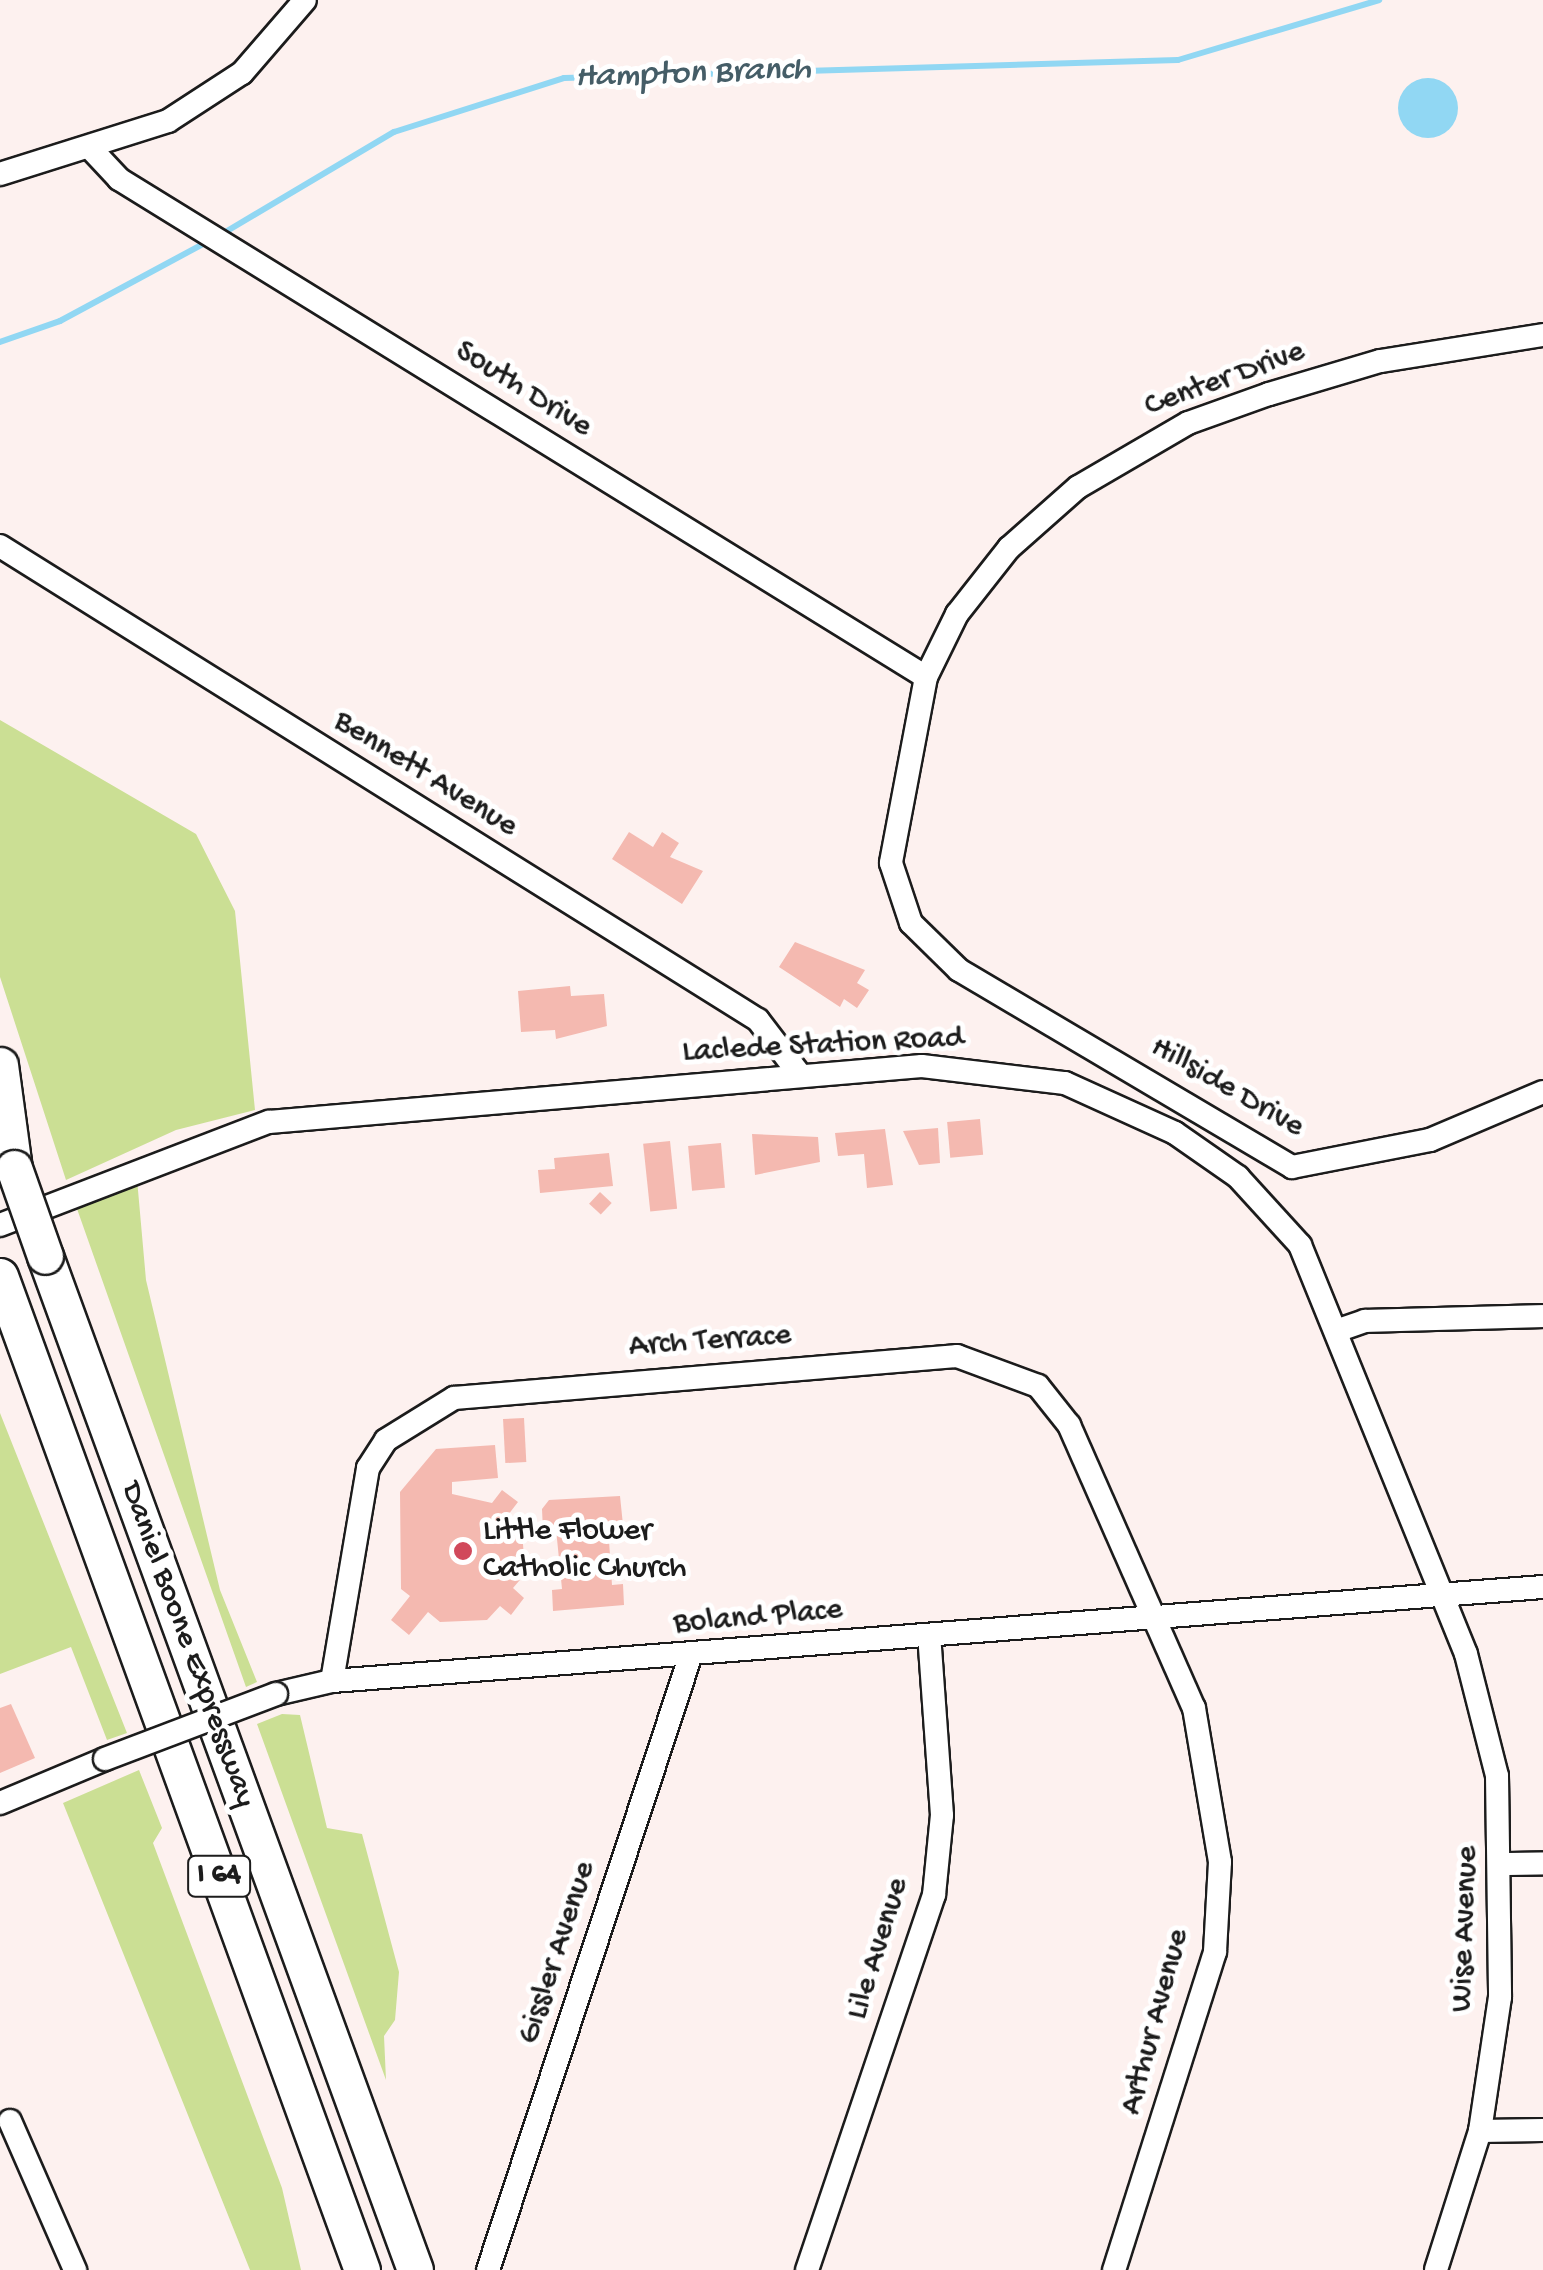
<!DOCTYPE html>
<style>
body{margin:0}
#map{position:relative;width:1543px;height:2270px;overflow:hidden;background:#fdf1ef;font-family:"Gochi Hand",sans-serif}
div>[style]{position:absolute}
.green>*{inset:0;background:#cbdf94}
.water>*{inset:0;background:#91d7f3}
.round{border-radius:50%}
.stream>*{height:6px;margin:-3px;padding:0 3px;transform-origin:3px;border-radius:3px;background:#91d7f3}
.building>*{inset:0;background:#f4b9b0;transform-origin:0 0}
.roads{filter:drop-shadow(2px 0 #1c1c1c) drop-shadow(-2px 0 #1c1c1c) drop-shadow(0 2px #1c1c1c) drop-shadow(0 -2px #1c1c1c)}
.minor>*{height:22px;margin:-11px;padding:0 11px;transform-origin:11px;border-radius:11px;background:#fff}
.highway>*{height:35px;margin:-17.5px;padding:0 17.5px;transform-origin:17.5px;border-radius:17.5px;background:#fff}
.bridges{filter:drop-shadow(2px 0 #1c1c1c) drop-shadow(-2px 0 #1c1c1c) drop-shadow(0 2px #1c1c1c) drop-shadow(0 -2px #1c1c1c)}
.minor-bridge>*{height:22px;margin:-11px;padding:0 11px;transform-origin:11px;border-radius:11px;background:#fff}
.highway-bridge>*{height:35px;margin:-17.5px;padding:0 17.5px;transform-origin:17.5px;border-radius:17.5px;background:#fff}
.dots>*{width:28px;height:28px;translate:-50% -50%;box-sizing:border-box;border:5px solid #fff;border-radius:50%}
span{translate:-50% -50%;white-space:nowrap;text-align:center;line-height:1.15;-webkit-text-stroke:10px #fff;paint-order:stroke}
.shield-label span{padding:2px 8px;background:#fff;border:2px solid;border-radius:8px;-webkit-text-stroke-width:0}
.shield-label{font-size:30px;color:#1c1c1c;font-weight:700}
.street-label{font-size:32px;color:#1c1c1c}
.poi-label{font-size:32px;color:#1c1c1c}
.left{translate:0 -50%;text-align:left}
.water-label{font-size:35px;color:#455d67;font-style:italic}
</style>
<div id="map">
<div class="green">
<i style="clip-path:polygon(0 720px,196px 834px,235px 911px,255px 1110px,176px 1130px,66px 1180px,0 977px)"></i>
<i style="clip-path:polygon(137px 1179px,146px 1280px,220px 1590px,257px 1682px,246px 1687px,76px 1206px)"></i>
<i style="clip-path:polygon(0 1413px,127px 1733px,107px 1740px,71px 1647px,0 1674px)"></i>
<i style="clip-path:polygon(282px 1714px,300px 1715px,327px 1828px,362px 1834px,399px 1972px,395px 2020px,384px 2036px,386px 2080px,257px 1724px)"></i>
<i style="clip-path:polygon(139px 1770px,162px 1828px,153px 1843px,282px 2188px,301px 2270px,250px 2270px,63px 1803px)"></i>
</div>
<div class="water">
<i class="round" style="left:1398px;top:78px;width:60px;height:60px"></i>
</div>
<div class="stream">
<i style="left:222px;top:234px;width:200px;rotate:-30.7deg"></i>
<i style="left:394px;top:132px;width:178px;rotate:-17.6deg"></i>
<i style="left:564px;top:78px;width:614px;rotate:-1.68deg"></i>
<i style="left:1178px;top:60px;width:210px;rotate:-16.6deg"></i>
<i style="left:0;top:342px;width:64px;rotate:-19.3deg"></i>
<i style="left:60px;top:321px;width:167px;rotate:-28.3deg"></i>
</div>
<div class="building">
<i style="clip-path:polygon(629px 832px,653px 847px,662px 832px,679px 843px,670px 857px,703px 871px,682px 904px,612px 859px)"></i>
<i style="clip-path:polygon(795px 942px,865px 970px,857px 983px,869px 990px,857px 1008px,844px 999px,840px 1007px,779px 967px)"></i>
<i style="clip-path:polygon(570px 986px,571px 996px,604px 994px,607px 1026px,556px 1039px,555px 1030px,521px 1032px,518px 991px)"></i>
<i style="left:980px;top:1119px;width:36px;height:33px;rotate:85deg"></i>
<i style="clip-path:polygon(938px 1128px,940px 1163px,919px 1165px,903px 1131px)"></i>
<i style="clip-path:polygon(885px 1129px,893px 1185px,867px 1188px,864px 1154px,838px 1156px,835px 1133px)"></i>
<i style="clip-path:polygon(752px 1134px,818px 1137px,820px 1162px,755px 1175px)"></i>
<i style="left:670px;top:1141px;width:68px;height:27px;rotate:84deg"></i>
<i style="left:721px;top:1143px;width:45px;height:33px;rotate:85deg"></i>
<i style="clip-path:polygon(609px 1153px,613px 1186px,540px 1193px,538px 1170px,555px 1169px,554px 1158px)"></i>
<i style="left:600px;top:1192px;width:16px;height:16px;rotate:43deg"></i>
<i style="left:524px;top:1418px;width:44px;height:21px;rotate:87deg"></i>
<i style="clip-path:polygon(495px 1445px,498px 1478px,452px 1482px,452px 1494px,492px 1503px,502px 1490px,518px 1502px,508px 1515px,522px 1529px,525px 1574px,513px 1588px,524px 1598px,511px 1615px,500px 1606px,487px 1620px,440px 1622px,428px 1612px,409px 1635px,391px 1620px,410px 1596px,401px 1589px,400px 1492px,436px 1449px)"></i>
<i style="clip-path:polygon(620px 1496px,623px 1525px,608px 1526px,612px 1585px,623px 1584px,624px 1605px,553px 1611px,552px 1590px,562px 1589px,556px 1529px,543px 1531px,542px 1509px,549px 1500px)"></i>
<i style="clip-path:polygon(11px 1704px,35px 1758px,0 1773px,0 1708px)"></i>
</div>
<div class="roads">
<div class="minor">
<i style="left:93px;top:151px;width:38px;rotate:47deg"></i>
<i style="left:119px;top:179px;width:948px;rotate:31.68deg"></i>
<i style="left:0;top:174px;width:176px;rotate:-17.5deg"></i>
<i style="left:168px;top:121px;width:88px;rotate:-33deg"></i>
<i style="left:242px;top:73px;width:96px;rotate:-49.2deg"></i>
<i style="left:1543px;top:335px;width:165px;rotate:170.9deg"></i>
<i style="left:1380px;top:361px;width:116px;rotate:163.4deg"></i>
<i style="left:1269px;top:394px;width:86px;rotate:160.3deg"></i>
<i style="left:1188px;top:423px;width:127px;rotate:149.8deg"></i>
<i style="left:1078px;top:487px;width:92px;rotate:138.5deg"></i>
<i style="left:1009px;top:548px;width:84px;rotate:128.2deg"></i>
<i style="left:957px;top:614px;width:70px;rotate:116.2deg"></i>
<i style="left:926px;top:677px;width:189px;rotate:100.7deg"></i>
<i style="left:891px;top:863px;width:63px;rotate:71.6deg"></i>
<i style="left:911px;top:923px;width:67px;rotate:44.4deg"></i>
<i style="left:959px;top:970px;width:387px;rotate:30.6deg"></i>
<i style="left:1292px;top:1167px;width:141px;rotate:-11.1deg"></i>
<i style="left:1430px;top:1140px;width:123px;rotate:-23deg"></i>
<i style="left:0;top:546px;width:894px;rotate:32.02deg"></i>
<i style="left:758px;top:1020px;width:69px;rotate:52.6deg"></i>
<i style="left:0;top:1225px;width:288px;rotate:-21deg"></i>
<i style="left:269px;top:1122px;width:655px;rotate:-4.9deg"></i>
<i style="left:922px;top:1066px;width:144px;rotate:6.8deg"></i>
<i style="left:1065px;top:1083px;width:121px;rotate:24.4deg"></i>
<i style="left:1175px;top:1133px;width:77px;rotate:34.9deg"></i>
<i style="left:1238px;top:1177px;width:92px;rotate:47.6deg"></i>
<i style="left:1300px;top:1245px;width:441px;rotate:67.9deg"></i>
<i style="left:1466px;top:1654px;width:126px;rotate:75.7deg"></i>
<i style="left:1497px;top:1776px;width:221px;rotate:89.2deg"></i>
<i style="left:1500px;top:1997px;width:135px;rotate:98.5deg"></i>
<i style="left:1480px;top:2131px;width:146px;rotate:107.6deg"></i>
<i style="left:1336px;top:1331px;width:31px;rotate:-19deg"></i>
<i style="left:1365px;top:1321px;width:178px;rotate:-1.6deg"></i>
<i style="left:332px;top:1681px;width:216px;rotate:-80.4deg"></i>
<i style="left:368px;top:1468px;width:33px;rotate:-57deg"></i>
<i style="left:386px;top:1440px;width:80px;rotate:-31.7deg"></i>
<i style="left:454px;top:1398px;width:505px;rotate:-4.77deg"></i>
<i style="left:957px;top:1356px;width:86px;rotate:20.3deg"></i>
<i style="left:1038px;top:1386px;width:50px;rotate:51.5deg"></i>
<i style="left:1069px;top:1425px;width:309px;rotate:66.2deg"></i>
<i style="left:1194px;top:1708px;width:156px;rotate:80.4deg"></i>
<i style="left:1220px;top:1862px;width:90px;rotate:93.2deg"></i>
<i style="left:1215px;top:1952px;width:334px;rotate:107.6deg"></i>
<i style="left:276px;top:1694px;width:57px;rotate:-13.1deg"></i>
<i style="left:332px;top:1681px;width:1215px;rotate:-4.44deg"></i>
<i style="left:0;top:1803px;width:114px;rotate:-22.7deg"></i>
<i style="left:1504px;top:1864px;width:39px;rotate:-1deg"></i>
<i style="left:10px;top:2121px;width:163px;rotate:66.4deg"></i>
<i style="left:1480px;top:2131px;width:63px;rotate:-0.9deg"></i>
<i style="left:488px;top:2270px;width:645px;rotate:-71.76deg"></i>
<i style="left:807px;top:2270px;width:396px;rotate:-71.3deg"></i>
<i style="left:934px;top:1895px;width:80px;rotate:-84.3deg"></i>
<i style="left:942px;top:1815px;width:180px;rotate:-94.1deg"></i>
</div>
<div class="highway">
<i style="left:0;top:1065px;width:104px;rotate:82.3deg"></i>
<i style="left:45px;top:1256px;width:1079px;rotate:69.95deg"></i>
<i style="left:0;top:1276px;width:1058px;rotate:69.99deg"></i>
</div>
</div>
<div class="bridges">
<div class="minor-bridge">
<i style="left:105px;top:1759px;width:183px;rotate:-20.8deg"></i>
</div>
<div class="highway-bridge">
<i style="left:14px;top:1168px;width:93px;rotate:70.6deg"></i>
</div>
</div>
<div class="dots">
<i style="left:463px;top:1551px;background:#d1495b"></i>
</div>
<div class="shield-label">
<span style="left:219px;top:1876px">I 64</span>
</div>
<div class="street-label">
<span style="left:1225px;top:380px;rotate:-20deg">Center Drive</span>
<span style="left:523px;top:390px;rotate:32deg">South Drive</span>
<span style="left:425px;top:775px;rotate:32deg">Bennett Avenue</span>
<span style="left:823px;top:1046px;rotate:-3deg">Laclede Station Road</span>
<span style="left:1227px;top:1088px;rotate:30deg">Hillside Drive</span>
<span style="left:710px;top:1342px;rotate:-4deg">Arch Terrace</span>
<span style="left:758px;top:1618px;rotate:-5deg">Boland Place</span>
<span style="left:187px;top:1645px;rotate:70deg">Daniel Boone Expressway</span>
<span style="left:1466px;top:1929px;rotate:-88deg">Wise Avenue</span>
<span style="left:879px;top:1949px;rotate:-73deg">Lile Avenue</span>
<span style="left:558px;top:1953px;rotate:-72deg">Gissler Avenue</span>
<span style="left:1156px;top:2022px;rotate:-75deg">Arthur Avenue</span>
</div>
<div class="poi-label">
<span class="left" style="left:483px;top:1551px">Little Flower<br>Catholic Church</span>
</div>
<div class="water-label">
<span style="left:693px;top:75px;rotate:-2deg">Hampton Branch</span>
</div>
</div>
